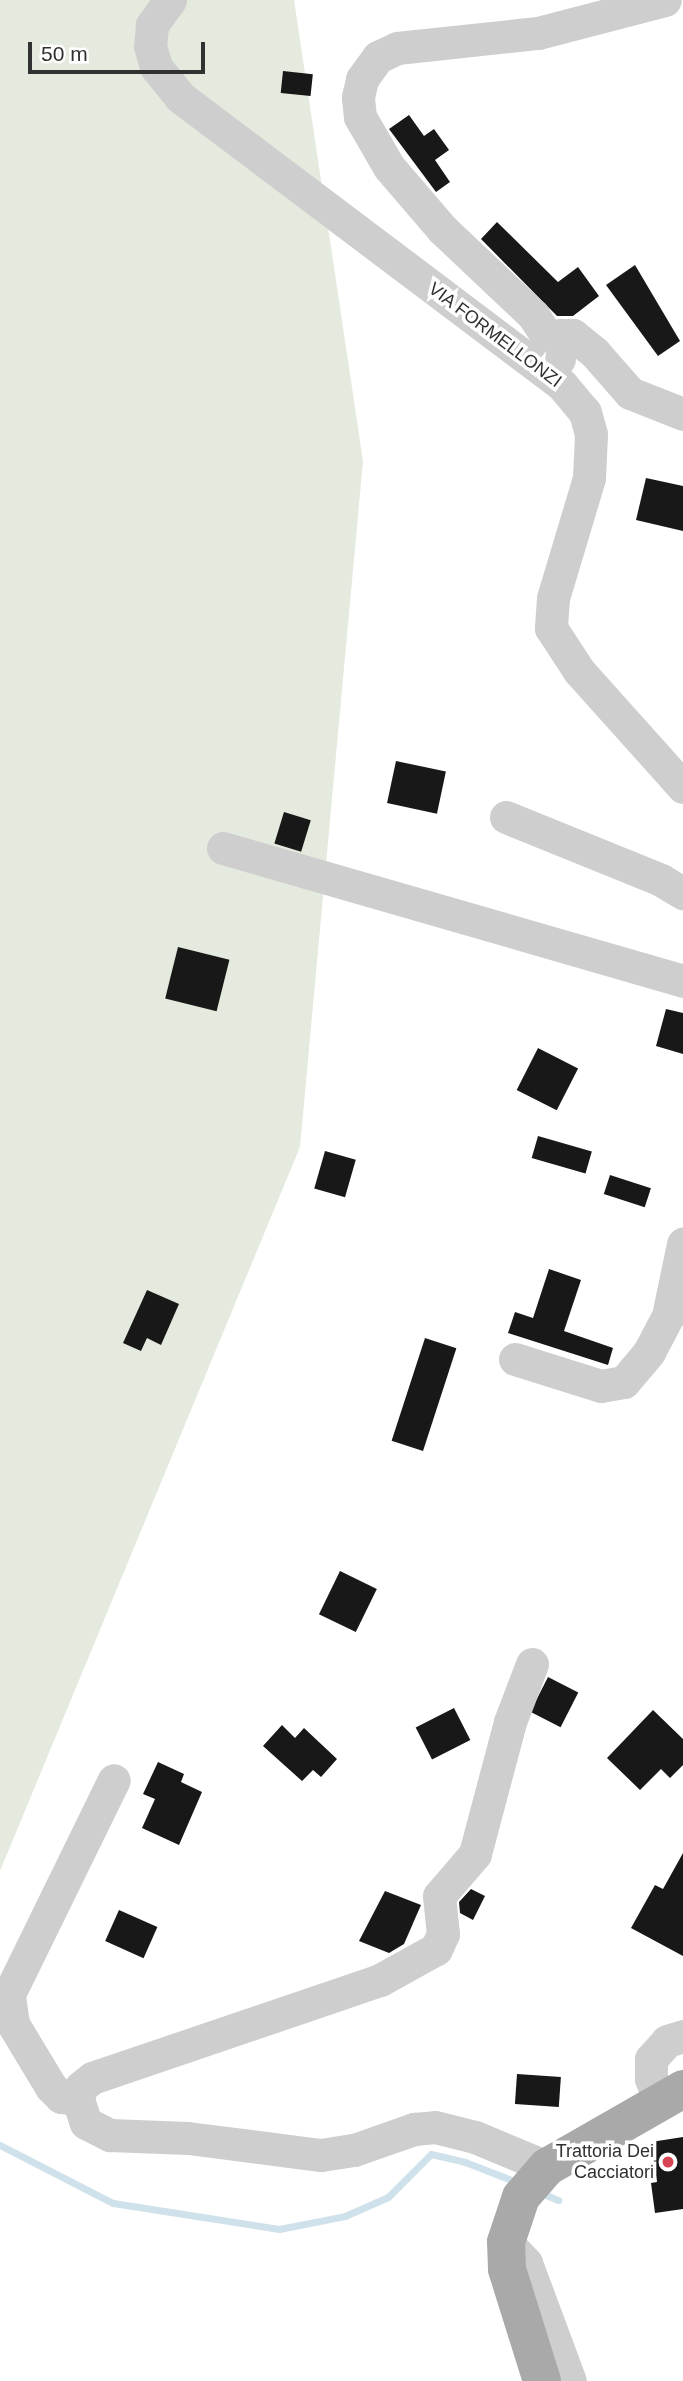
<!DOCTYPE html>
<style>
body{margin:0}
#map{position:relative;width:683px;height:2381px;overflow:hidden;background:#fff;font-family:Helvetica,sans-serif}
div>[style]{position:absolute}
.green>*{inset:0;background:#e5eade}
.stream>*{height:7px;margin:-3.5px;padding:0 3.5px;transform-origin:3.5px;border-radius:3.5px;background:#cfe1eb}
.building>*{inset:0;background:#181818;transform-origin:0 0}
.minor>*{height:33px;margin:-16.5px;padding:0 16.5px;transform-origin:16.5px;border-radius:16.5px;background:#cecece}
.major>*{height:38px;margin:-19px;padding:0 19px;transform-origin:19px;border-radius:19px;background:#a9a9a9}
.dots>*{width:19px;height:19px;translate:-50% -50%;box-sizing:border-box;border:4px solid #fff;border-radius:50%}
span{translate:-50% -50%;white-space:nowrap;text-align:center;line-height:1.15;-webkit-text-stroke:7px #fff;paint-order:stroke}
.street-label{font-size:18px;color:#313131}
.poi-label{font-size:18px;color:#313131}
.right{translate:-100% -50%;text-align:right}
.scale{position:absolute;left:28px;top:42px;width:177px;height:32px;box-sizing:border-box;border:4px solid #313131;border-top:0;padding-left:9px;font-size:21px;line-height:24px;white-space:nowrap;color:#313131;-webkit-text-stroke:5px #fff;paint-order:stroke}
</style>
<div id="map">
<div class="green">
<i style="clip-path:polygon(0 0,294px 0,363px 461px,300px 1147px,0 1871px)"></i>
</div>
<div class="stream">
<i style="left:0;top:2145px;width:127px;rotate:27.2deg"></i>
<i style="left:113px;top:2203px;width:168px;rotate:8.9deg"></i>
<i style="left:279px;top:2229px;width:67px;rotate:-11.1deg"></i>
<i style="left:345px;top:2216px;width:47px;rotate:-23.8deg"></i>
<i style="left:388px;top:2197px;width:61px;rotate:-45deg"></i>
<i style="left:431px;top:2154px;width:35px;rotate:13deg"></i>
<i style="left:465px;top:2162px;width:58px;rotate:21.3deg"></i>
<i style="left:539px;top:2192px;width:21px;rotate:23deg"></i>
</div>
<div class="building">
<i style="left:283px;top:71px;width:30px;height:22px;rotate:6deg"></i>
<i style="clip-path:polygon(409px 115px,424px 136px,434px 129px,449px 150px,435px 160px,450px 182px,436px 192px,389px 129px)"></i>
<i style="clip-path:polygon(497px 222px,558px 282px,578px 267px,599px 296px,573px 316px,557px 316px,481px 239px)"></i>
<i style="clip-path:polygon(635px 265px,680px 341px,658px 356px,606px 285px)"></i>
<i style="clip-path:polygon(646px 478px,683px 486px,683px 531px,636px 520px)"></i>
<i style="left:396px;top:761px;width:51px;height:43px;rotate:12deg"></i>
<i style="left:284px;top:812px;width:28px;height:33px;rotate:17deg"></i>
<i style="left:178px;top:947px;width:53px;height:53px;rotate:14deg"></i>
<i style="clip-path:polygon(666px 1009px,683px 1013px,683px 1054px,656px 1046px)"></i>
<i style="left:538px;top:1048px;width:45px;height:47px;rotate:27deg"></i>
<i style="left:538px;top:1136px;width:56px;height:23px;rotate:16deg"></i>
<i style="left:325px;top:1151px;width:32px;height:39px;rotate:16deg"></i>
<i style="left:610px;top:1175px;width:43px;height:20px;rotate:18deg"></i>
<i style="clip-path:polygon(549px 1269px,581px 1280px,564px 1331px,613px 1348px,608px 1365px,508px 1333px,515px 1312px,533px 1318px)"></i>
<i style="clip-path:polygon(147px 1290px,179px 1304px,161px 1345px,147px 1338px,141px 1351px,123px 1343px)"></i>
<i style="left:425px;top:1338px;width:33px;height:108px;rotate:18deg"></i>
<i style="left:340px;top:1571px;width:41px;height:48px;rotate:26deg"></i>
<i style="left:548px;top:1677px;width:34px;height:39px;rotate:27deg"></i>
<i style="left:454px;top:1708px;width:36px;height:43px;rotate:63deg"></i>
<i style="clip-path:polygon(653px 1710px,683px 1739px,683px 1765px,670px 1778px,661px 1769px,640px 1790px,607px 1758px)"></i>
<i style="clip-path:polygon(282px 1725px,295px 1738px,304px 1728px,337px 1759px,321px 1777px,313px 1770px,302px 1781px,263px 1746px)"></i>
<i style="clip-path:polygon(158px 1762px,184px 1774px,181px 1782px,202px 1792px,179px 1845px,142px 1828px,155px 1799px,143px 1794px)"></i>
<i style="clip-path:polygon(683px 1853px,683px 1956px,631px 1928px,655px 1885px,663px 1889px)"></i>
<i style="clip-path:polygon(471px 1889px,485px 1896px,473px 1920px,460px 1913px,459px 1902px)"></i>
<i style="clip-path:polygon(385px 1891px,421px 1905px,404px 1944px,389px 1953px,359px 1941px)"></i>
<i style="left:119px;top:1910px;width:42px;height:34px;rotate:24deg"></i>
<i style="left:517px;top:2074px;width:44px;height:30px;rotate:4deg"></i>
<i style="clip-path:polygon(683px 2137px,683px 2209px,655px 2213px,651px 2183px,657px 2182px,651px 2142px)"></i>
</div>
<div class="minor">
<i style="left:170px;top:0;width:31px;rotate:126deg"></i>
<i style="left:152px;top:25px;width:21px;rotate:95deg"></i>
<i style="left:150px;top:46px;width:22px;rotate:74deg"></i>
<i style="left:156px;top:67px;width:38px;rotate:51deg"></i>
<i style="left:180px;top:97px;width:478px;rotate:37deg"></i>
<i style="left:562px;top:385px;width:35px;rotate:50deg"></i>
<i style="left:585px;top:412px;width:23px;rotate:75deg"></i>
<i style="left:591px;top:434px;width:44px;rotate:92.6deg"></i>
<i style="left:589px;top:478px;width:125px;rotate:106.7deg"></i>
<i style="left:553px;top:598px;width:30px;rotate:94deg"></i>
<i style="left:551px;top:628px;width:51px;rotate:56.9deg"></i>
<i style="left:579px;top:671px;width:156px;rotate:48.1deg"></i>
<i style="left:552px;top:344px;width:35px;rotate:-123deg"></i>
<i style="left:533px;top:315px;width:124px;rotate:-136.6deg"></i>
<i style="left:443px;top:230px;width:83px;rotate:-130.6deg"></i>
<i style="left:389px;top:167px;width:58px;rotate:-120.1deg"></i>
<i style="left:360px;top:117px;width:20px;rotate:-96deg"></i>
<i style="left:358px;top:97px;width:18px;rotate:-77deg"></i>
<i style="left:362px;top:79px;width:27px;rotate:-54deg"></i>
<i style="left:378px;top:57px;width:21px;rotate:-25deg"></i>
<i style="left:397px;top:48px;width:142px;rotate:-6.1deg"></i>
<i style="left:538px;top:33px;width:131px;rotate:-14.6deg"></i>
<i style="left:559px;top:359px;width:17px;rotate:-115deg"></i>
<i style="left:552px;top:344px;width:13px;rotate:-45deg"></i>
<i style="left:561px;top:335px;width:12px"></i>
<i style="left:573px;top:335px;width:28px;rotate:39deg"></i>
<i style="left:595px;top:353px;width:53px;rotate:48.8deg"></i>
<i style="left:630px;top:393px;width:57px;rotate:21.6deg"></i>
<i style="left:506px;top:817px;width:167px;rotate:22.1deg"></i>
<i style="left:661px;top:880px;width:26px;rotate:31deg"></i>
<i style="left:223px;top:848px;width:479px;rotate:16.1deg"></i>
<i style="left:515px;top:1359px;width:90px;rotate:17.4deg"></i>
<i style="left:601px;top:1386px;width:23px;rotate:-10deg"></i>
<i style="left:624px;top:1382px;width:39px;rotate:-50deg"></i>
<i style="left:649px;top:1352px;width:41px;rotate:-62.2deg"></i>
<i style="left:668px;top:1316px;width:74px;rotate:-78.2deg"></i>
<i style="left:532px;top:1664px;width:62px;rotate:110.8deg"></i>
<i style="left:510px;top:1722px;width:137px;rotate:104.9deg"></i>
<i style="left:475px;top:1854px;width:55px;rotate:130.6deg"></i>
<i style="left:439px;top:1896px;width:38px;rotate:84deg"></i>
<i style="left:443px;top:1934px;width:17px;rotate:115deg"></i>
<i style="left:436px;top:1949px;width:64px;rotate:151deg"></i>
<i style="left:380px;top:1980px;width:304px;rotate:161.2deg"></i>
<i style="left:92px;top:2078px;width:14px;rotate:141deg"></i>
<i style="left:81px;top:2087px;width:12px;rotate:104deg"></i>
<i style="left:78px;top:2099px;width:25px;rotate:72deg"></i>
<i style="left:86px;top:2123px;width:27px;rotate:27deg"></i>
<i style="left:110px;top:2135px;width:78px;rotate:2.2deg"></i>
<i style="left:188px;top:2138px;width:134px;rotate:7.3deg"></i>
<i style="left:321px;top:2155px;width:33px;rotate:-9deg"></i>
<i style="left:354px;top:2150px;width:64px;rotate:-19.3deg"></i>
<i style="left:414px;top:2129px;width:21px;rotate:-5deg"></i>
<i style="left:435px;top:2127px;width:41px;rotate:14deg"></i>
<i style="left:475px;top:2137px;width:78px;rotate:22.6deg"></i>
<i style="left:78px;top:2099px;width:17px;rotate:-173deg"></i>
<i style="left:61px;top:2097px;width:14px;rotate:-135deg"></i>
<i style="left:51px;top:2087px;width:74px;rotate:-121.1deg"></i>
<i style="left:13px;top:2024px;width:30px;rotate:-98deg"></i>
<i style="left:9px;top:1994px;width:238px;rotate:-63.9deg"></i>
<i style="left:660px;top:2102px;width:25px;rotate:-111deg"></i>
<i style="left:651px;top:2079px;width:20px;rotate:-90deg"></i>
<i style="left:651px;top:2059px;width:24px;rotate:-48deg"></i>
<i style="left:667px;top:2041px;width:17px;rotate:-17deg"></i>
<i style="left:506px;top:2242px;width:29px;rotate:46deg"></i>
<i style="left:526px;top:2263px;width:126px;rotate:69.6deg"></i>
</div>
<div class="major">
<i style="left:542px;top:2381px;width:117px;rotate:-107.4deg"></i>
<i style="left:507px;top:2269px;width:27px;rotate:-92deg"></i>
<i style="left:506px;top:2242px;width:47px;rotate:-71.6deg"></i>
<i style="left:521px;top:2197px;width:40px;rotate:-49deg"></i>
<i style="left:547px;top:2167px;width:157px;rotate:-29.8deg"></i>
</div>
<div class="dots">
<i style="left:668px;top:2162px;background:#d84453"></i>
</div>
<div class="street-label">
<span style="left:495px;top:335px;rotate:37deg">VIA FORMELLONZI</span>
</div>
<div class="poi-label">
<span class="right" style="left:654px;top:2162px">Trattoria Dei<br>Cacciatori</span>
</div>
<div class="scale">50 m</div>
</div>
